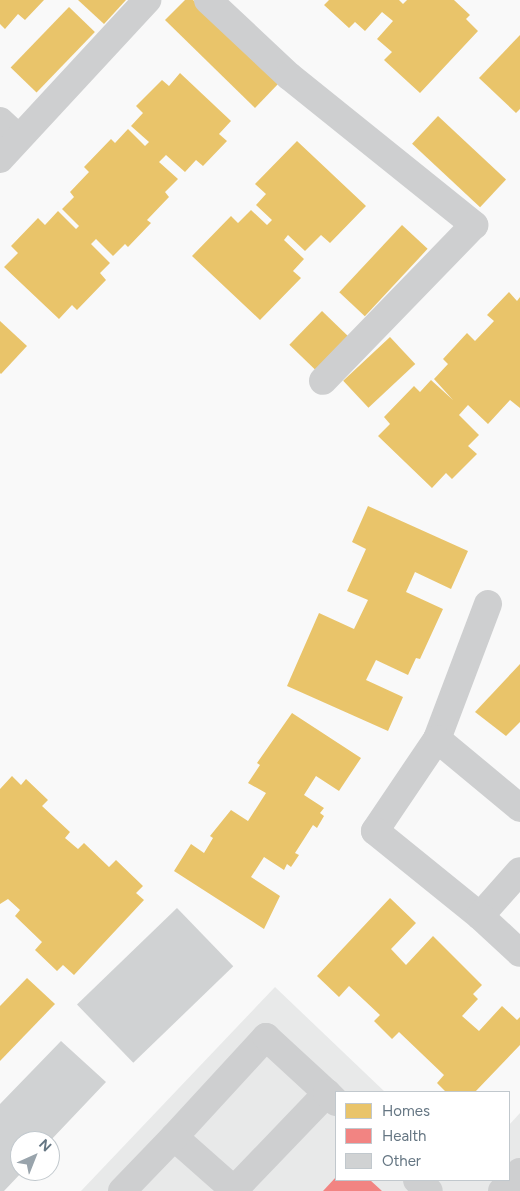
<!DOCTYPE html>
<style>
body{margin:0}
#map{position:relative;width:520px;height:1191px;overflow:hidden;background:#f9f9f9;font-family:Figtree,sans-serif}
div>[style]{position:absolute}
.built>*{inset:0;background:#e8e9e9}
.homes>*{inset:0;background:#e9c46a;transform-origin:0 0}
.health>*{inset:0;background:#f28482}
.building>*{inset:0;background:#d0d2d3;transform-origin:0 0}
.minor>*{height:28px;margin:-14px;padding:0 14px;transform-origin:14px;border-radius:14px;background:#cecfd0}
span{translate:-50% -50%;white-space:nowrap;text-align:center;line-height:1.15;-webkit-text-stroke:5px #fff;paint-order:stroke}
.legend{position:absolute;left:335px;top:1091px;width:175px;height:90px;box-sizing:border-box;background:#fff;border:1px solid #c1c8cd;margin:0;padding:6px 9px;list-style:none;font-size:15px;color:#657683}
.legend li{display:flex;align-items:center;gap:10px;height:25px}
.legend b{width:25px;border:1px solid #c1c8cd}
.north{position:absolute;left:10px;top:1131px;width:50px;height:50px;box-sizing:border-box;background:#fff;border:1px solid #c1c8cd;border-radius:50%;rotate:44deg;font-size:14px;font-weight:700;line-height:20px;text-align:center;color:#657683}
.north::after{content:'';display:block;margin:auto;width:18px;height:22px;background:#99a4ac;clip-path:polygon(50% 0,100% 100%,50% 72%,0 100%)}
</style>
<div id="map">
<div class="built">
<i style="clip-path:polygon(275px 987px,385px 1092px,336px 1092px,336px 1180px,509px 1180px,509px 1125px,520px 1113px,520px 1191px,81px 1191px)"></i>
</div>
<div class="homes">
<i style="clip-path:polygon(0 0,44px 0,25px 20px,18px 14px,5px 29px,0 24px)"></i>
<i style="clip-path:polygon(78px 0,126px 0,104px 24px)"></i>
<i style="clip-path:polygon(185px 0,193px 0,279px 83px,255px 108px,165px 20px)"></i>
<i style="clip-path:polygon(329px 0,399px 0,403px 4px,407px 0,454px 0,470px 15px,466px 19px,478px 31px,420px 93px,384px 60px,392px 52px,377px 39px,393px 21px,382px 12px,365px 31px,355px 22px,349px 28px,324px 5px)"></i>
<i style="left:69px;top:7px;width:36px;height:84px;rotate:44deg"></i>
<i style="clip-path:polygon(520px 35px,520px 109px,516px 113px,479px 78px)"></i>
<i style="clip-path:polygon(180px 73px,231px 121px,219px 134px,227px 141px,203px 166px,196px 160px,185px 172px,166px 155px,159px 162px,178px 179px,165px 192px,169px 197px,147px 220px,151px 223px,128px 247px,125px 244px,113px 256px,96px 239px,91px 244px,110px 263px,100px 273px,106px 280px,77px 310px,72px 305px,59px 319px,4px 267px,18px 253px,11px 246px,38px 218px,45px 225px,58px 211px,76px 229px,79px 226px,62px 209px,74px 197px,70px 192px,89px 172px,84px 167px,111px 139px,115px 143px,128px 129px,145px 146px,149px 142px,131px 126px,143px 113px,136px 106px,162px 80px,169px 86px)"></i>
<i style="left:438px;top:116px;width:93px;height:38px;rotate:43deg"></i>
<i style="clip-path:polygon(297px 141px,366px 206px,330px 243px,321px 235px,305px 251px,288px 235px,284px 240px,304px 259px,293px 271px,301px 278px,260px 320px,192px 256px,231px 216px,238px 223px,251px 210px,267px 225px,272px 220px,256px 205px,266px 194px,255px 184px)"></i>
<i style="left:402px;top:225px;width:35px;height:92px;rotate:43deg"></i>
<i style="clip-path:polygon(509px 292px,517px 301px,520px 297px,520px 408px,510px 400px,488px 424px,468px 405px,459px 415px,479px 435px,468px 446px,477px 454px,452px 479px,446px 473px,432px 488px,378px 436px,390px 424px,384px 417px,414px 386px,420px 392px,431px 380px,453px 400px,434px 379px,448px 364px,443px 359px,467px 333px,475px 341px,494px 321px,487px 315px)"></i>
<i style="left:322px;top:311px;width:36px;height:47px;rotate:44deg"></i>
<i style="clip-path:polygon(0 321px,27px 346px,1px 374px,0 373px)"></i>
<i style="left:390px;top:337px;width:37px;height:64px;rotate:47deg"></i>
<i style="clip-path:polygon(368px 506px,468px 551px,451px 589px,415px 572px,406px 592px,443px 609px,420px 659px,416px 658px,408px 675px,376px 660px,366px 680px,403px 697px,388px 731px,287px 686px,319px 613px,354px 629px,368px 600px,347px 591px,366px 549px,352px 542px)"></i>
<i style="clip-path:polygon(520px 664px,520px 722px,506px 736px,475px 712px)"></i>
<i style="clip-path:polygon(292px 713px,361px 758px,339px 791px,316px 776px,304px 795px,324px 808px,320px 813px,324px 816px,317px 828px,313px 825px,295px 853px,299px 855px,291px 867px,287px 864px,284px 870px,264px 857px,251px 877px,280px 896px,264px 929px,174px 871px,191px 844px,204px 853px,213px 838px,210px 836px,231px 810px,248px 821px,266px 793px,248px 783px,260px 765px,257px 763px)"></i>
<i style="clip-path:polygon(12px 776px,21px 785px,26px 779px,48px 800px,42px 806px,70px 832px,65px 838px,78px 849px,84px 843px,109px 867px,116px 860px,143px 886px,136px 893px,144px 900px,74px 975px,63px 965px,57px 971px,35px 950px,42px 942px,15px 916px,20px 910px,8px 899px,0 904px,0 789px)"></i>
<i style="clip-path:polygon(390px 898px,416px 923px,391px 949px,406px 965px,433px 936px,482px 985px,473px 994px,478px 999px,462px 1016px,479px 1031px,502px 1006px,517px 1020px,520px 1017px,520px 1045px,475px 1092px,446px 1092px,437px 1083px,444px 1075px,399px 1032px,392px 1039px,374px 1021px,380px 1015px,349px 986px,339px 997px,317px 976px)"></i>
<i style="clip-path:polygon(27px 978px,55px 1004px,0 1061px,0 1006px)"></i>
</div>
<div class="health">
<i style="clip-path:polygon(336px 1177px,336px 1180px,370px 1180px,382px 1191px,323px 1191px)"></i>
</div>
<div class="building">
<i style="left:177px;top:908px;width:81px;height:139px;rotate:46deg"></i>
<i style="clip-path:polygon(61px 1041px,106px 1082px,50px 1141px,20px 1141px,20px 1171px,23px 1171px,4px 1191px,0 1191px,0 1104px)"></i>
</div>
<div class="minor">
<i style="left:208px;top:0;width:111px;rotate:43.2deg"></i>
<i style="left:289px;top:76px;width:238px;rotate:38.8deg"></i>
<i style="left:474px;top:225px;width:217px;rotate:134.1deg"></i>
<i style="left:0;top:121px;width:25px;rotate:43deg"></i>
<i style="left:0;top:159px;width:217px;rotate:-47.2deg"></i>
<i style="left:488px;top:604px;width:144px;rotate:110.7deg"></i>
<i style="left:437px;top:739px;width:108px;rotate:39.7deg"></i>
<i style="left:437px;top:739px;width:111px;rotate:124deg"></i>
<i style="left:375px;top:831px;width:135px;rotate:39deg"></i>
<i style="left:480px;top:916px;width:60px;rotate:-48.4deg"></i>
<i style="left:480px;top:916px;width:54px;rotate:42.8deg"></i>
<i style="left:327px;top:1093px;width:134px;rotate:133.8deg"></i>
<i style="left:234px;top:1190px;width:80px;rotate:-138.5deg"></i>
<i style="left:174px;top:1137px;width:136px;rotate:-47.4deg"></i>
<i style="left:266px;top:1037px;width:83px;rotate:42.6deg"></i>
<i style="left:327px;top:1093px;width:13px;rotate:45deg"></i>
<i style="left:417px;top:1180px;width:16px;rotate:43deg"></i>
<i style="left:122px;top:1191px;width:75px;rotate:-46.1deg"></i>
<i style="left:502px;top:1191px;width:26px;rotate:-47deg"></i>
</div>
<ul class="legend">
<li><b style="height:14px;background:#e9c46a"></b>Homes</li>
<li><b style="height:14px;background:#f28482"></b>Health</li>
<li><b style="height:14px;background:#d0d2d3"></b>Other</li>
</ul>
<div class="north">N</div>
</div>
